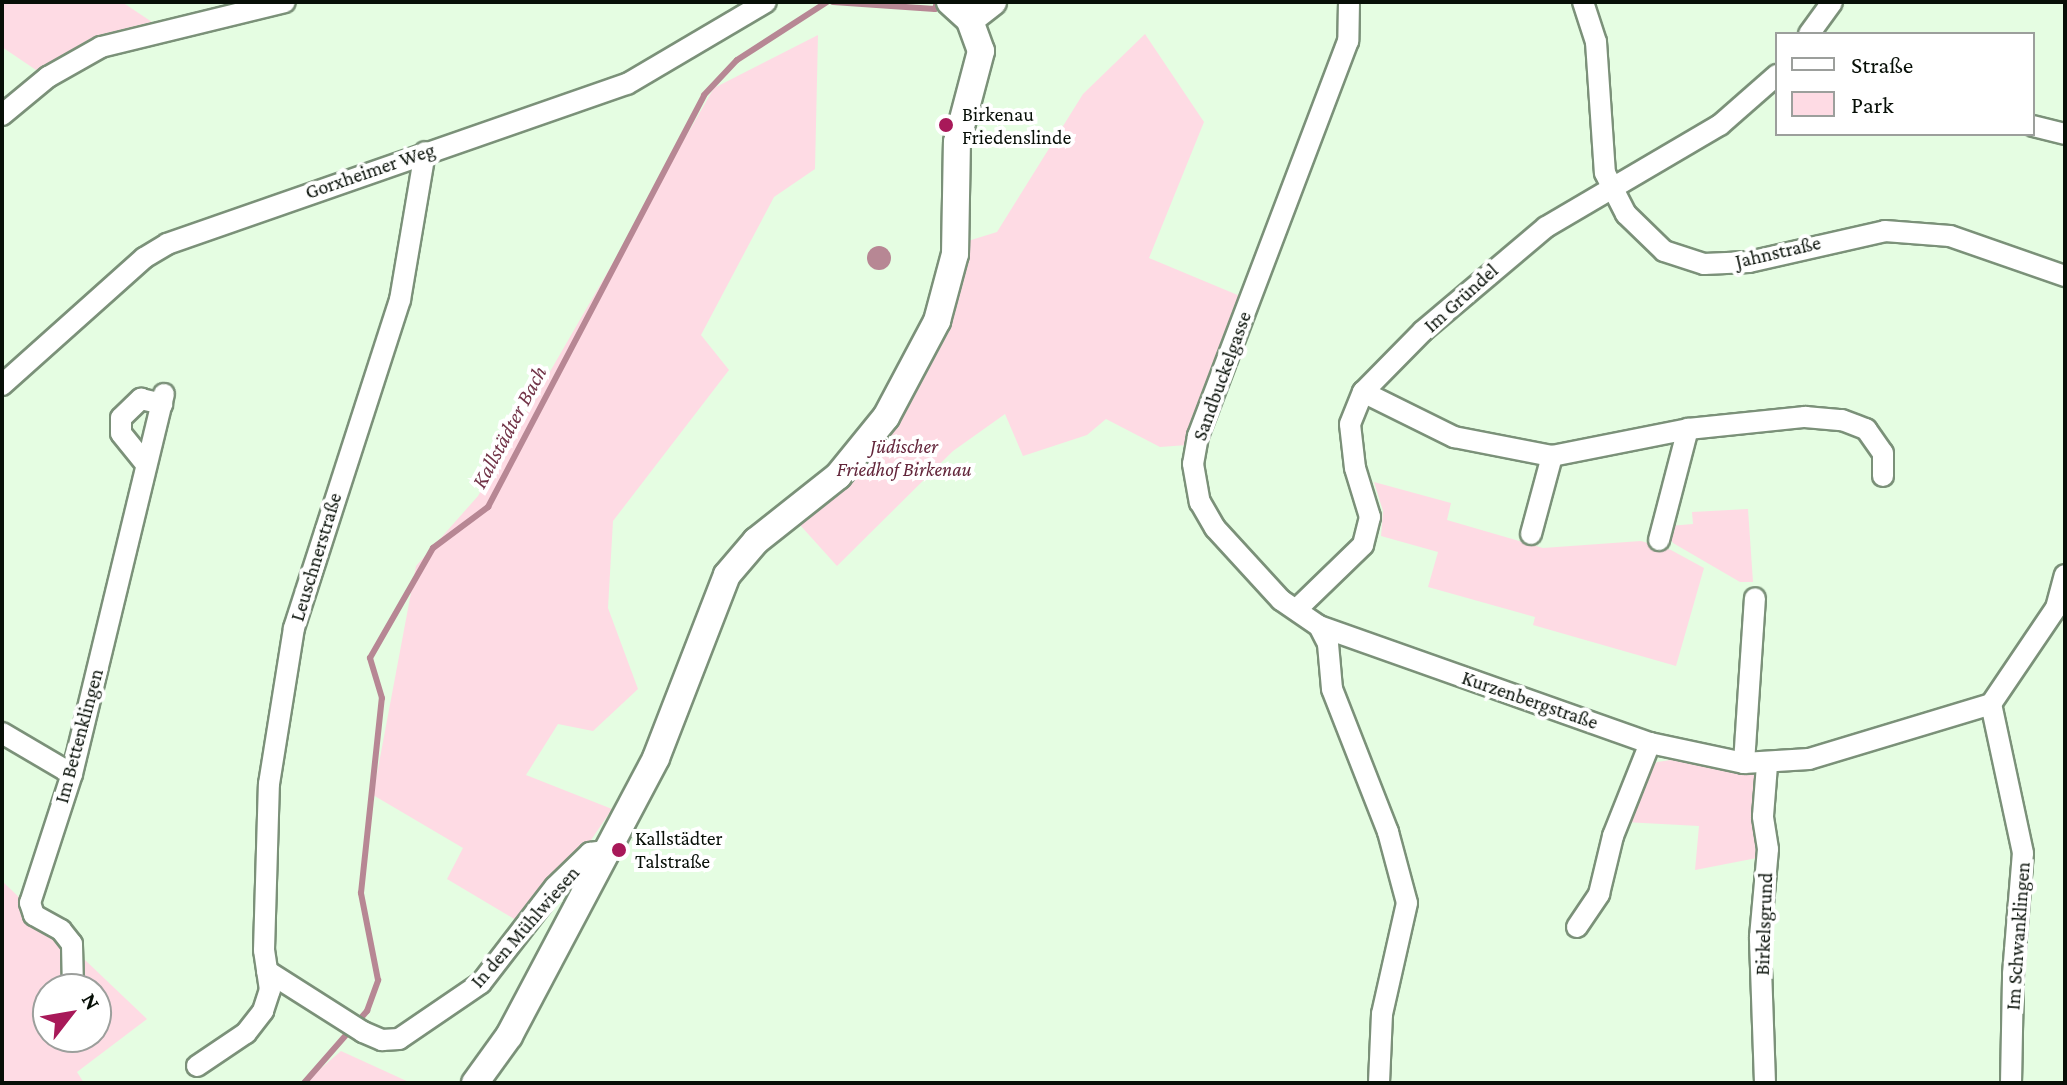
<!DOCTYPE html>
<meta charset="utf-8">
<style>
body{margin:0}
#map{position:relative;width:2067px;height:1085px;overflow:hidden;background:#e5fde2;font-family:"Crimson Pro",serif}
div>[style]{position:absolute}
.green>*{inset:0;background:#fedbe4}
.water>*{inset:0;background:#b78794}
.round{border-radius:50%}
.stream>*{height:6px;margin:-3px;padding:0 3px;transform-origin:3px;border-radius:3px;background:#b78794}
.roads{filter:drop-shadow(2px 0 #7b9179) drop-shadow(-2px 0 #7b9179) drop-shadow(0 2px #7b9179) drop-shadow(0 -2px #7b9179)}
.minor>*{height:20px;margin:-10px;padding:0 10px;transform-origin:10px;border-radius:10px;background:#fff}
.major>*{height:26px;margin:-13px;padding:0 13px;transform-origin:13px;border-radius:13px;background:#fff}
.dots>*{width:22px;height:22px;translate:-50% -50%;box-sizing:border-box;border:4px solid #fff;border-radius:50%}
span{translate:-50% -50%;white-space:nowrap;text-align:center;line-height:1.15;-webkit-text-stroke:8px #fff;paint-order:stroke}
.poi-label{font-size:20px;color:#070f07}
.left{translate:0 -50%;text-align:left}
.street-label{font-size:20px;color:#070f07}
.park-label{font-size:20px;color:#62253a;font-style:italic}
.water-label{font-size:22px;color:#723448;font-style:italic}
.frame{position:absolute;inset:0;border:4px solid #070f07;pointer-events:none}
.legend{position:absolute;left:1775px;top:32px;width:260px;height:104px;box-sizing:border-box;background:#fff;border:2px solid #9c9f9c;margin:0;padding:10px 14px;list-style:none;font-size:24px;color:#070f07}
.legend li{display:flex;align-items:center;gap:16px;height:40px}
.legend b{width:40px;border:2px solid #9c9f9c}
.north{position:absolute;left:32px;top:973px;width:80px;height:80px;box-sizing:border-box;background:#fff;border:2px solid #9c9f9c;border-radius:50%;rotate:59deg;font-size:22px;font-weight:700;line-height:32px;text-align:center;color:#070f07}
.north::after{content:'';display:block;margin:auto;width:28px;height:36px;background:#a81959;clip-path:polygon(50% 0,100% 100%,50% 72%,0 100%)}
</style>
<div id="map">
<div class="green">
<i style="clip-path:polygon(2px 2px,122px 2px,152px 22px,95px 36px,36px 70px,2px 47px)"></i>
<i style="clip-path:polygon(1145px 34px,1204px 122px,1149px 258px,1240px 296px,1187px 445px,1160px 447px,1106px 419px,1087px 435px,1023px 456px,1005px 414px,953px 451px,837px 566px,800px 525px,900px 418px,968px 241px,997px 232px,1083px 94px)"></i>
<i style="clip-path:polygon(818px 35px,815px 169px,774px 197px,701px 335px,729px 370px,613px 521px,608px 608px,638px 689px,593px 731px,558px 724px,526px 775px,612px 809px,531px 929px,447px 879px,463px 848px,373px 795px,416px 566px,478px 496px,714px 88px)"></i>
<i style="clip-path:polygon(1374px 482px,1451px 503px,1447px 520px,1543px 548px,1641px 541px,1671px 550px,1704px 568px,1676px 666px,1533px 625px,1535px 617px,1428px 587px,1438px 552px,1381px 536px,1383px 511px)"></i>
<i style="clip-path:polygon(1748px 509px,1753px 582px,1740px 582px,1673px 543px,1667px 533px,1669px 526px,1693px 524px,1692px 512px)"></i>
<i style="clip-path:polygon(1671px 760px,1757px 774px,1762px 857px,1695px 870px,1699px 826px,1625px 822px,1647px 772px,1657px 762px)"></i>
<i style="clip-path:polygon(evenodd,2px 881px,147px 1019px,77px 1072px,84px 1083px,2px 1083px,2px 881px,48px 989px,96px 989px,96px 1037px,48px 1037px,48px 989px)"></i>
<i style="clip-path:polygon(341px 1051px,411px 1083px,304px 1083px)"></i>
</div>
<div class="water">
<i class="round" style="left:867px;top:246px;width:24px;height:24px"></i>
</div>
<div class="stream">
<i style="left:833px;top:2px;width:102px;rotate:3.9deg"></i>
<i style="left:935px;top:9px;width:7px;rotate:-74deg"></i>
<i style="left:304px;top:1083px;width:96px;rotate:-48.8deg"></i>
<i style="left:367px;top:1011px;width:33px;rotate:-70deg"></i>
<i style="left:378px;top:980px;width:89px;rotate:-101.1deg"></i>
<i style="left:361px;top:893px;width:196px;rotate:-83.9deg"></i>
<i style="left:382px;top:698px;width:42px;rotate:-106.7deg"></i>
<i style="left:370px;top:658px;width:127px;rotate:-60.2deg"></i>
<i style="left:433px;top:548px;width:69px;rotate:-36.7deg"></i>
<i style="left:488px;top:507px;width:465px;rotate:-62.3deg"></i>
<i style="left:704px;top:95px;width:48px;rotate:-46.7deg"></i>
<i style="left:737px;top:60px;width:107px;rotate:-32.8deg"></i>
</div>
<div class="roads">
<div class="minor">
<i style="left:1349px;top:2px;width:39px;rotate:91deg"></i>
<i style="left:1348px;top:41px;width:423px;rotate:110.8deg"></i>
<i style="left:1198px;top:436px;width:28px;rotate:100deg"></i>
<i style="left:1193px;top:464px;width:39px;rotate:80deg"></i>
<i style="left:1200px;top:502px;width:30px;rotate:60deg"></i>
<i style="left:1215px;top:528px;width:98px;rotate:47.5deg"></i>
<i style="left:1281px;top:600px;width:46px;rotate:34.4deg"></i>
<i style="left:1319px;top:626px;width:20px;rotate:63deg"></i>
<i style="left:1328px;top:644px;width:45px;rotate:84.9deg"></i>
<i style="left:1332px;top:689px;width:154px;rotate:68.6deg"></i>
<i style="left:1388px;top:832px;width:73px;rotate:75deg"></i>
<i style="left:1407px;top:903px;width:114px;rotate:102.7deg"></i>
<i style="left:1382px;top:1014px;width:69px;rotate:92.5deg"></i>
<i style="left:1583px;top:2px;width:42px;rotate:72deg"></i>
<i style="left:1596px;top:42px;width:131px;rotate:86.1deg"></i>
<i style="left:1605px;top:173px;width:46px;rotate:62.9deg"></i>
<i style="left:1626px;top:214px;width:53px;rotate:44.2deg"></i>
<i style="left:1664px;top:251px;width:42px;rotate:18deg"></i>
<i style="left:1704px;top:264px;width:45px;rotate:-2.5deg"></i>
<i style="left:1749px;top:262px;width:139px;rotate:-12.8deg"></i>
<i style="left:1885px;top:231px;width:65px;rotate:4.4deg"></i>
<i style="left:1950px;top:236px;width:122px;rotate:19.2deg"></i>
<i style="left:1809px;top:34px;width:39px;rotate:-54deg"></i>
<i style="left:2px;top:115px;width:60px;rotate:-39.6deg"></i>
<i style="left:48px;top:77px;width:61px;rotate:-29.5deg"></i>
<i style="left:101px;top:47px;width:189px;rotate:-13.7deg"></i>
<i style="left:2033px;top:126px;width:33px;rotate:14deg"></i>
<i style="left:2px;top:385px;width:191px;rotate:-41.8deg"></i>
<i style="left:144px;top:258px;width:27px;rotate:-31deg"></i>
<i style="left:167px;top:244px;width:487px;rotate:-19.2deg"></i>
<i style="left:627px;top:84px;width:161px;rotate:-30.5deg"></i>
<i style="left:1363px;top:392px;width:102px;rotate:26.3deg"></i>
<i style="left:1454px;top:437px;width:100px;rotate:11deg"></i>
<i style="left:1552px;top:456px;width:139px;rotate:-11.2deg"></i>
<i style="left:1688px;top:429px;width:118px;rotate:-5.9deg"></i>
<i style="left:1805px;top:417px;width:37px;rotate:5deg"></i>
<i style="left:1842px;top:420px;width:26px;rotate:21deg"></i>
<i style="left:1866px;top:429px;width:29px;rotate:55deg"></i>
<i style="left:1883px;top:453px;width:23px;rotate:90deg"></i>
<i style="left:145px;top:463px;width:38px;rotate:-129deg"></i>
<i style="left:121px;top:433px;width:15px;rotate:-90deg"></i>
<i style="left:121px;top:418px;width:28px;rotate:-44deg"></i>
<i style="left:141px;top:399px;width:22px;rotate:13deg"></i>
<i style="left:1531px;top:534px;width:81px;rotate:-74.9deg"></i>
<i style="left:1659px;top:540px;width:115px;rotate:-75.4deg"></i>
<i style="left:1297px;top:609px;width:92px;rotate:-44.1deg"></i>
<i style="left:1363px;top:545px;width:29px;rotate:-76deg"></i>
<i style="left:1370px;top:517px;width:51px;rotate:-107deg"></i>
<i style="left:1355px;top:468px;width:44px;rotate:-96.5deg"></i>
<i style="left:1350px;top:424px;width:35px;rotate:-68deg"></i>
<i style="left:1363px;top:392px;width:86px;rotate:-45.5deg"></i>
<i style="left:1423px;top:331px;width:161px;rotate:-40.2deg"></i>
<i style="left:1546px;top:227px;width:202px;rotate:-30.4deg"></i>
<i style="left:1720px;top:125px;width:76px;rotate:-41.3deg"></i>
<i style="left:1319px;top:626px;width:351px;rotate:19.5deg"></i>
<i style="left:1650px;top:743px;width:96px;rotate:12deg"></i>
<i style="left:1744px;top:763px;width:65px;rotate:-3.5deg"></i>
<i style="left:1809px;top:759px;width:190px;rotate:-16.8deg"></i>
<i style="left:2px;top:733px;width:81px;rotate:30.4deg"></i>
<i style="left:1744px;top:763px;width:165px;rotate:-86.2deg"></i>
<i style="left:1577px;top:927px;width:40px;rotate:-56deg"></i>
<i style="left:1599px;top:894px;width:60px;rotate:-76.4deg"></i>
<i style="left:1613px;top:836px;width:100px;rotate:-68.3deg"></i>
<i style="left:267px;top:971px;width:114px;rotate:32.4deg"></i>
<i style="left:363px;top:1032px;width:21px;rotate:23deg"></i>
<i style="left:382px;top:1040px;width:17px;rotate:-3deg"></i>
<i style="left:399px;top:1039px;width:99px;rotate:-34.3deg"></i>
<i style="left:481px;top:983px;width:121px;rotate:-52.4deg"></i>
<i style="left:555px;top:887px;width:49px;rotate:-44.2deg"></i>
<i style="left:590px;top:853px;width:14px;rotate:-8deg"></i>
<i style="left:73px;top:989px;width:45px;rotate:-91.3deg"></i>
<i style="left:72px;top:944px;width:18px;rotate:-128deg"></i>
<i style="left:61px;top:930px;width:31px;rotate:-151deg"></i>
<i style="left:34px;top:915px;width:13px;rotate:-108deg"></i>
<i style="left:30px;top:903px;width:136px;rotate:-72deg"></i>
<i style="left:72px;top:774px;width:391px;rotate:-76.4deg"></i>
<i style="left:197px;top:1066px;width:59px;rotate:-34deg"></i>
<i style="left:246px;top:1033px;width:28px;rotate:-52deg"></i>
<i style="left:263px;top:1011px;width:22px;rotate:-72deg"></i>
<i style="left:270px;top:990px;width:40px;rotate:-98.5deg"></i>
<i style="left:264px;top:950px;width:166px;rotate:-88.3deg"></i>
<i style="left:269px;top:784px;width:158px;rotate:-80.9deg"></i>
<i style="left:294px;top:628px;width:345px;rotate:-72.1deg"></i>
<i style="left:400px;top:300px;width:150px;rotate:-80.4deg"></i>
<i style="left:1765px;top:1083px;width:146px;rotate:-92deg"></i>
<i style="left:1760px;top:937px;width:88px;rotate:-84.8deg"></i>
<i style="left:1768px;top:849px;width:33px;rotate:-99deg"></i>
<i style="left:1763px;top:816px;width:51px;rotate:-85.5deg"></i>
<i style="left:2011px;top:1083px;width:109px;rotate:-88.9deg"></i>
<i style="left:2013px;top:974px;width:121px;rotate:-85.3deg"></i>
<i style="left:2023px;top:853px;width:152px;rotate:-102.1deg"></i>
<i style="left:1991px;top:704px;width:116px;rotate:-55.9deg"></i>
<i style="left:2056px;top:608px;width:34px;rotate:-75deg"></i>
</div>
<div class="major">
<i style="left:970px;top:20px;width:29px;rotate:-38deg"></i>
<i style="left:475px;top:1083px;width:58px;rotate:-54.1deg"></i>
<i style="left:509px;top:1036px;width:314px;rotate:-62.1deg"></i>
<i style="left:656px;top:758px;width:196px;rotate:-68.8deg"></i>
<i style="left:727px;top:575px;width:45px;rotate:-49.5deg"></i>
<i style="left:756px;top:541px;width:105px;rotate:-38.4deg"></i>
<i style="left:838px;top:476px;width:76px;rotate:-50.9deg"></i>
<i style="left:886px;top:417px;width:109px;rotate:-62deg"></i>
<i style="left:937px;top:321px;width:69px;rotate:-75deg"></i>
<i style="left:955px;top:254px;width:112px;rotate:-89deg"></i>
<i style="left:957px;top:142px;width:94px;rotate:-75.2deg"></i>
<i style="left:981px;top:51px;width:33px;rotate:-110deg"></i>
<i style="left:970px;top:20px;width:27px;rotate:-138deg"></i>
</div>
</div>
<div class="dots">
<i style="left:946px;top:125px;background:#a81959"></i>
<i style="left:619px;top:850px;background:#a81959"></i>
</div>
<div class="poi-label">
<span class="left" style="left:962px;top:126px">Birkenau<br>Friedenslinde</span>
<span class="left" style="left:635px;top:850px">Kallstädter<br>Talstraße</span>
</div>
<div class="street-label">
<span style="left:370px;top:171px;rotate:-19deg">Gorxheimer Weg</span>
<span style="left:1778px;top:252px;rotate:-13deg">Jahnstraße</span>
<span style="left:1461px;top:298px;rotate:-42deg">Im Gründel</span>
<span style="left:1222px;top:376px;rotate:-70deg">Sandbuckelgasse</span>
<span style="left:316px;top:557px;rotate:-73deg">Leuschnerstraße</span>
<span style="left:1530px;top:700px;rotate:19deg">Kurzenbergstraße</span>
<span style="left:79px;top:736px;rotate:-75deg">Im Bettenklingen</span>
<span style="left:1764px;top:924px;rotate:-88deg">Birkelsgrund</span>
<span style="left:525px;top:927px;rotate:-49deg">In den Mühlwiesen</span>
<span style="left:2018px;top:936px;rotate:-86deg">Im Schwanklingen</span>
</div>
<div class="park-label">
<span style="left:904px;top:458px">Jüdischer<br>Friedhof Birkenau</span>
</div>
<div class="water-label">
<span style="left:509px;top:427px;rotate:-62deg">Kallstädter Bach</span>
</div>
<div class="frame"></div>
<ul class="legend">
<li><b style="height:10px;background:#fff"></b>Straße</li>
<li><b style="height:22px;background:#fedbe4"></b>Park</li>
</ul>
<div class="north">N</div>
</div>
